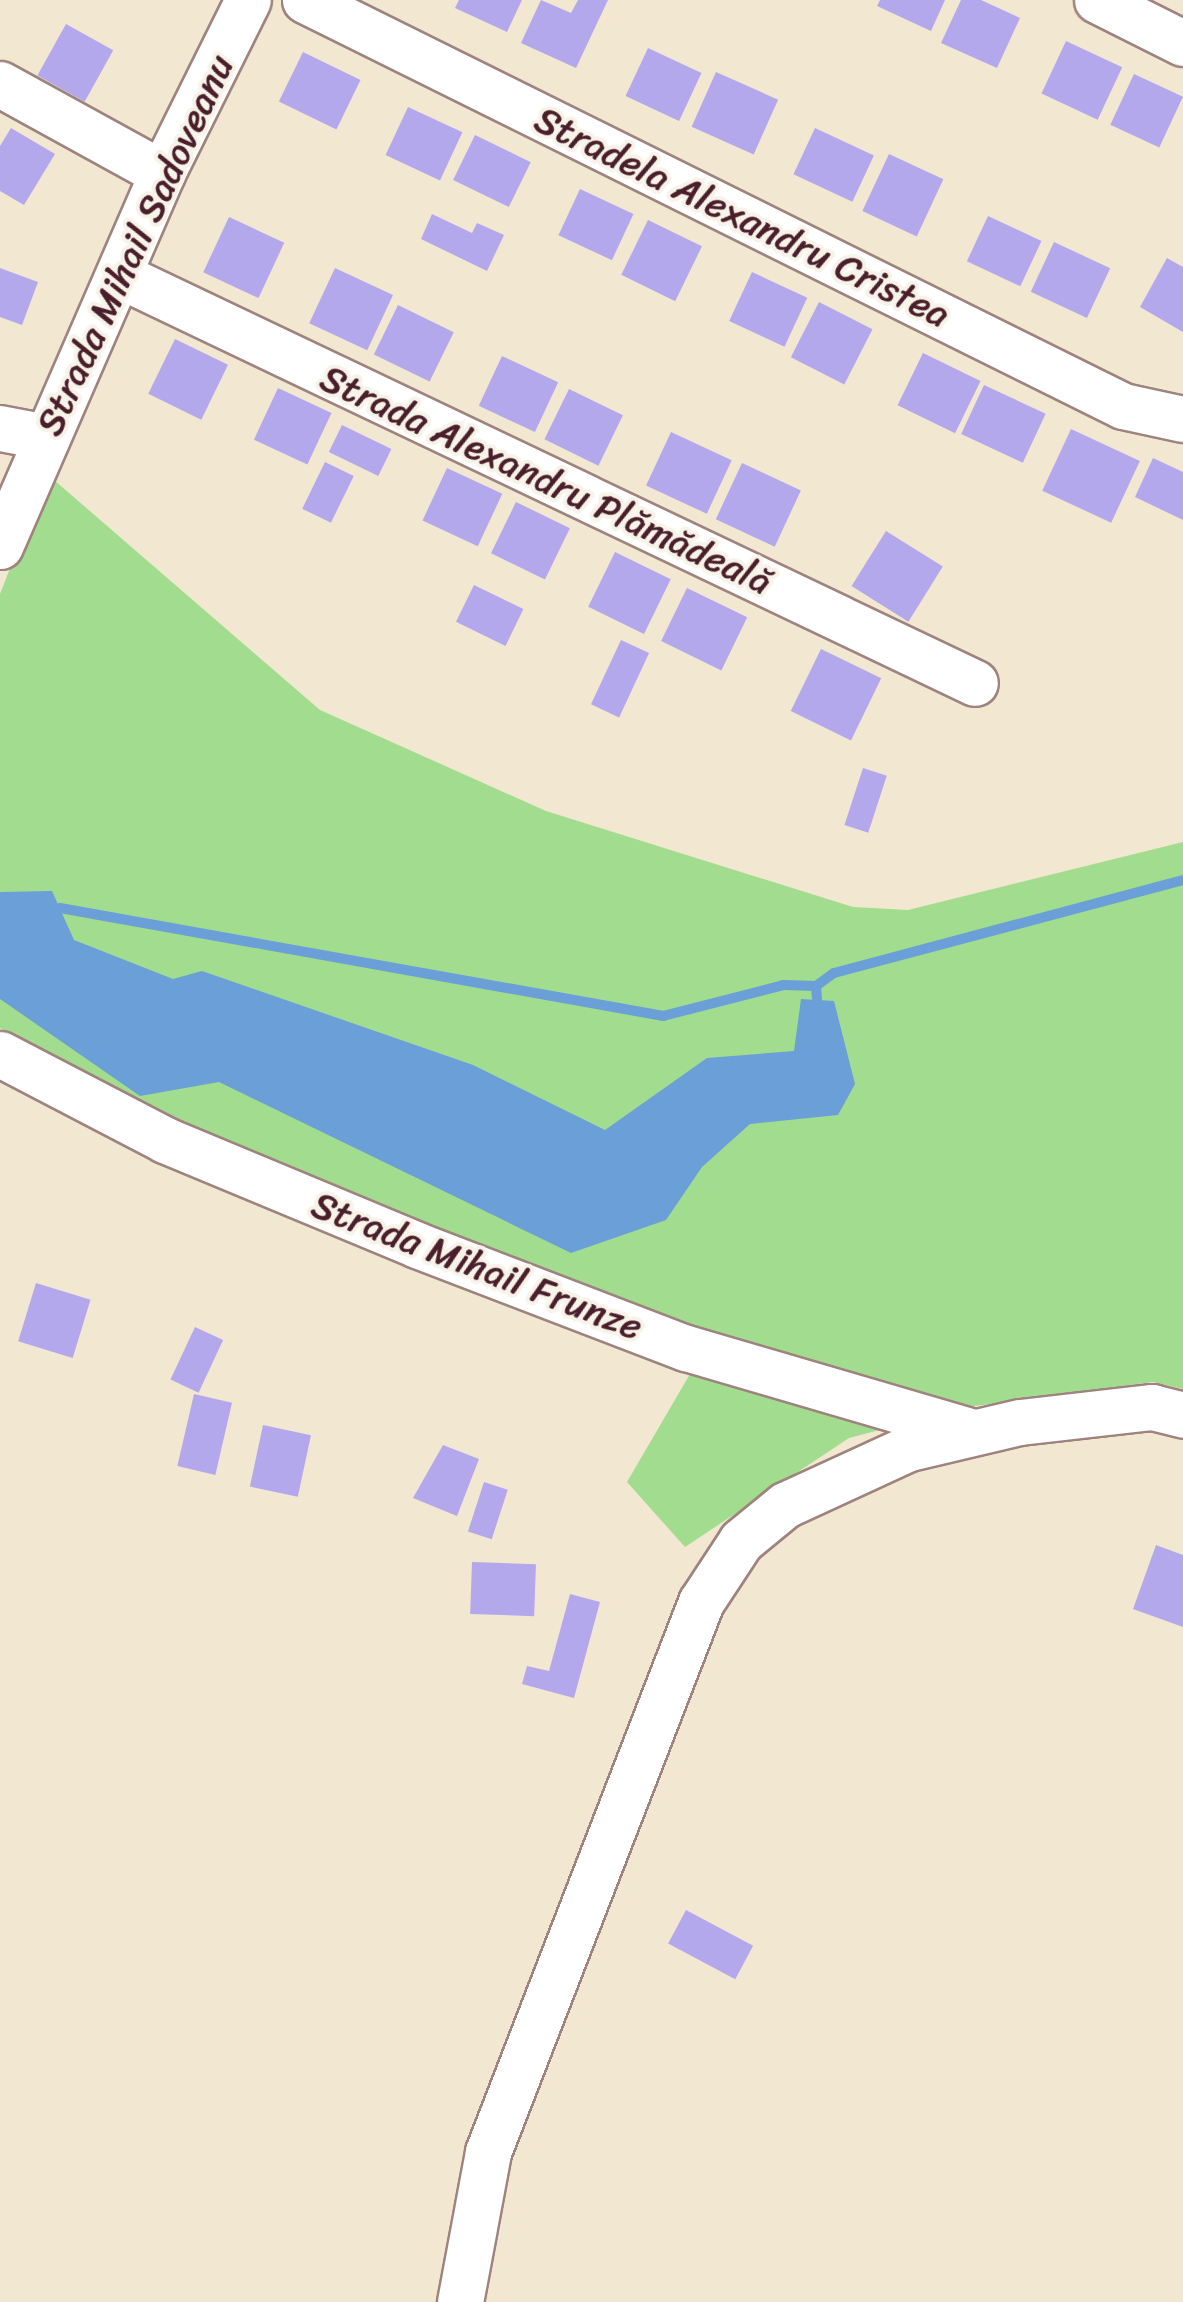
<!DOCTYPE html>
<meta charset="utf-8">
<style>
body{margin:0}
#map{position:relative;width:1183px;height:2302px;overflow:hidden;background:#f2e7d0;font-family:Sriracha,sans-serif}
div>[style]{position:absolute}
.green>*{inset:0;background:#a2dc8e}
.water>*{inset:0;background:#6a9fd7}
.stream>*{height:10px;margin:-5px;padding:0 5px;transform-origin:5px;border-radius:5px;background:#6a9fd7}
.building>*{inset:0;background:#b4a8ed;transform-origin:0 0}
.roads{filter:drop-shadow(2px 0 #9e837e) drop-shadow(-2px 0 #9e837e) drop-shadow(0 2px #9e837e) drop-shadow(0 -2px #9e837e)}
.minor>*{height:45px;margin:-22.5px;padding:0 22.5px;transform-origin:22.5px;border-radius:22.5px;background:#fff}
span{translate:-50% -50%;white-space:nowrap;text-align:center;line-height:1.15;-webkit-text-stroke:8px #f7f3e8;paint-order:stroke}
.street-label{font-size:38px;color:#4a1f2b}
</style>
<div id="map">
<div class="green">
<i style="clip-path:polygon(47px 474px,320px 710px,546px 811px,853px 907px,908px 910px,1183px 842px,1183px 1389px,1153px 1382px,967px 1407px,849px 1438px,685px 1547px,627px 1482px,711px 1338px,207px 1139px,0 1028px,0 594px)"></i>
</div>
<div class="water">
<i style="clip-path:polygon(52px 891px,74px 940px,173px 979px,202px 971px,473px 1065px,605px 1130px,707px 1058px,794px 1051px,801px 999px,834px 1001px,855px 1084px,838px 1115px,750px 1124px,702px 1167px,666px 1220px,571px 1253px,219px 1082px,140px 1096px,0 999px,0 892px)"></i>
</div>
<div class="stream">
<i style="left:60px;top:908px;width:613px;rotate:10.15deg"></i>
<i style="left:663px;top:1016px;width:125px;rotate:-14.4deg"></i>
<i style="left:784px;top:985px;width:32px;rotate:2deg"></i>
<i style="left:817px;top:1000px;width:14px;rotate:-94deg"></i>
<i style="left:816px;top:986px;width:22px;rotate:-36deg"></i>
<i style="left:834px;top:973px;width:361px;rotate:-14.9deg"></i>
</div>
<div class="building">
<i style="clip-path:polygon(459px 0,522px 0,507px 32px,455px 8px)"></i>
<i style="clip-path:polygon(541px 0,571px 13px,578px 0,608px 0,576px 68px,521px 43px)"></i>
<i style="clip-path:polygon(880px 0,945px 0,931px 31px,877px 6px)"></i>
<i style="clip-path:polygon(961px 0,981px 0,1020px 18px,997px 68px,941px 43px)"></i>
<i style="left:66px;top:24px;width:54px;height:59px;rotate:29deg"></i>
<i style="left:1066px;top:41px;width:62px;height:58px;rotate:25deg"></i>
<i style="left:648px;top:48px;width:59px;height:53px;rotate:25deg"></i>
<i style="left:303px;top:52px;width:64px;height:55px;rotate:26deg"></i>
<i style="left:716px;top:72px;width:68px;height:60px;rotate:24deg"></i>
<i style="left:1134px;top:74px;width:54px;height:56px;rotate:25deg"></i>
<i style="left:408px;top:107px;width:60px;height:53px;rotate:25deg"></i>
<i style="clip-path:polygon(11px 128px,55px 154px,24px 205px,0 191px,0 146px)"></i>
<i style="left:815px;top:128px;width:65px;height:51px;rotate:25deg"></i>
<i style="left:475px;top:135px;width:62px;height:50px;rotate:26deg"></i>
<i style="left:889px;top:154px;width:60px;height:63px;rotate:25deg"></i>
<i style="left:580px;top:189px;width:59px;height:51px;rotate:25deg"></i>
<i style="clip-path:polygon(432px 214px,472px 233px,477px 223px,504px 235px,487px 271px,421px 239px)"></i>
<i style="left:988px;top:216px;width:59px;height:50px;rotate:25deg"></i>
<i style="left:229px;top:217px;width:61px;height:61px;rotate:25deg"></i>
<i style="left:648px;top:220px;width:60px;height:61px;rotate:26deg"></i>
<i style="left:1054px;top:242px;width:62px;height:55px;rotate:25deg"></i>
<i style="clip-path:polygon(1167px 258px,1183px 267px,1183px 332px,1140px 307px)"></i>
<i style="clip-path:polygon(0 268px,38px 282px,22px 325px,0 317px)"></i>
<i style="left:335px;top:268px;width:64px;height:61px;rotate:25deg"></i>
<i style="left:752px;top:272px;width:61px;height:54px;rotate:25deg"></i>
<i style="left:819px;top:302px;width:60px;height:62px;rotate:27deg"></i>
<i style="left:398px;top:305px;width:62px;height:55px;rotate:26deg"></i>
<i style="left:175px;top:339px;width:59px;height:61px;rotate:26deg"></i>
<i style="left:923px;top:353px;width:64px;height:58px;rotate:26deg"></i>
<i style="left:502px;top:356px;width:62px;height:55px;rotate:25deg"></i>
<i style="left:984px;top:385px;width:68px;height:54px;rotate:25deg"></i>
<i style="left:278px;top:388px;width:59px;height:57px;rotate:25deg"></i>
<i style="left:569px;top:389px;width:60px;height:56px;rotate:26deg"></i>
<i style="left:342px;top:425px;width:55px;height:30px;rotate:26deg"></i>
<i style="left:1071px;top:429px;width:76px;height:68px;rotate:25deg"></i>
<i style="left:671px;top:432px;width:67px;height:59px;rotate:25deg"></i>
<i style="clip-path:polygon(1153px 458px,1183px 472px,1183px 520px,1135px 497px)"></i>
<i style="left:325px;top:462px;width:32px;height:52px;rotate:26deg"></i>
<i style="left:742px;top:463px;width:65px;height:62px;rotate:25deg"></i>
<i style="left:447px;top:468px;width:61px;height:58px;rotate:25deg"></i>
<i style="left:516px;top:502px;width:60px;height:57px;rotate:26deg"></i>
<i style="left:886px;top:531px;width:67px;height:65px;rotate:32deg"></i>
<i style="left:615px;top:552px;width:62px;height:61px;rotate:26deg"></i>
<i style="left:474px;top:585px;width:55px;height:41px;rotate:26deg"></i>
<i style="left:687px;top:588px;width:67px;height:59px;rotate:26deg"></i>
<i style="left:621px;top:640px;width:31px;height:71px;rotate:25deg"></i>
<i style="left:821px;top:649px;width:67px;height:69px;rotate:26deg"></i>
<i style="left:863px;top:768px;width:25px;height:60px;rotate:18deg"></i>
<i style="left:36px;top:1283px;width:57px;height:61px;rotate:17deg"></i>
<i style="left:195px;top:1327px;width:31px;height:58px;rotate:25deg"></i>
<i style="left:194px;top:1394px;width:39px;height:74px;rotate:13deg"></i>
<i style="left:263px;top:1425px;width:49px;height:63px;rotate:12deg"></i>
<i style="clip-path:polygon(443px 1445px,479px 1459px,457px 1516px,413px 1498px)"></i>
<i style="left:484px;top:1482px;width:25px;height:52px;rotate:18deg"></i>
<i style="clip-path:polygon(1156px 1545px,1183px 1555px,1183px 1627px,1133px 1609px)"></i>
<i style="left:472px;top:1562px;width:64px;height:52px;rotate:2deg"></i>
<i style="clip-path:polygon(570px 1594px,600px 1602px,574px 1698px,522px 1684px,527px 1666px,549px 1671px)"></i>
<i style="left:686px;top:1910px;width:76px;height:38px;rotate:28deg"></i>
</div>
<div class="roads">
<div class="minor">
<i style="left:305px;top:0;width:913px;rotate:26.4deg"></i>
<i style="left:1123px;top:406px;width:61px;rotate:12.2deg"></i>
<i style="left:1097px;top:0;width:96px;rotate:26.6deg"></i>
<i style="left:0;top:84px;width:185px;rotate:28.8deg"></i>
<i style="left:119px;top:275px;width:948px;rotate:25.48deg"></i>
<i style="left:0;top:428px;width:48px;rotate:10.8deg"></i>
<i style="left:0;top:546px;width:407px;rotate:-66.5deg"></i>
<i style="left:162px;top:173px;width:193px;rotate:-63.6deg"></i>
<i style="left:0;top:1054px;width:186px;rotate:27.5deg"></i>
<i style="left:165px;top:1140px;width:273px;rotate:22.6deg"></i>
<i style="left:417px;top:1245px;width:288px;rotate:21deg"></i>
<i style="left:686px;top:1348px;width:296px;rotate:16.3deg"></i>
<i style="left:460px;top:2302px;width:153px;rotate:-79.4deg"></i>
<i style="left:488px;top:2152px;width:590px;rotate:-68.83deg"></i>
<i style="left:701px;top:1602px;width:73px;rotate:-56.7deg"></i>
<i style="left:741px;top:1541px;width:57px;rotate:-39.3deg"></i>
<i style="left:785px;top:1505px;width:136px;rotate:-24.7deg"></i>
<i style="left:909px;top:1448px;width:114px;rotate:-13.2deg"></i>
<i style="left:1020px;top:1422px;width:133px;rotate:-6.5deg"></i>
<i style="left:1152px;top:1407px;width:32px;rotate:14deg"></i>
</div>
</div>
<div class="street-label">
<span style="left:742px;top:217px;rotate:26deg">Stradela Alexandru Cristea</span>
<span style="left:135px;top:245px;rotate:-65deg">Strada Mihail Sadoveanu</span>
<span style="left:546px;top:480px;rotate:25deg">Strada Alexandru Plămădeală</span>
<span style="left:477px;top:1266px;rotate:21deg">Strada Mihail Frunze</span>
</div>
</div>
